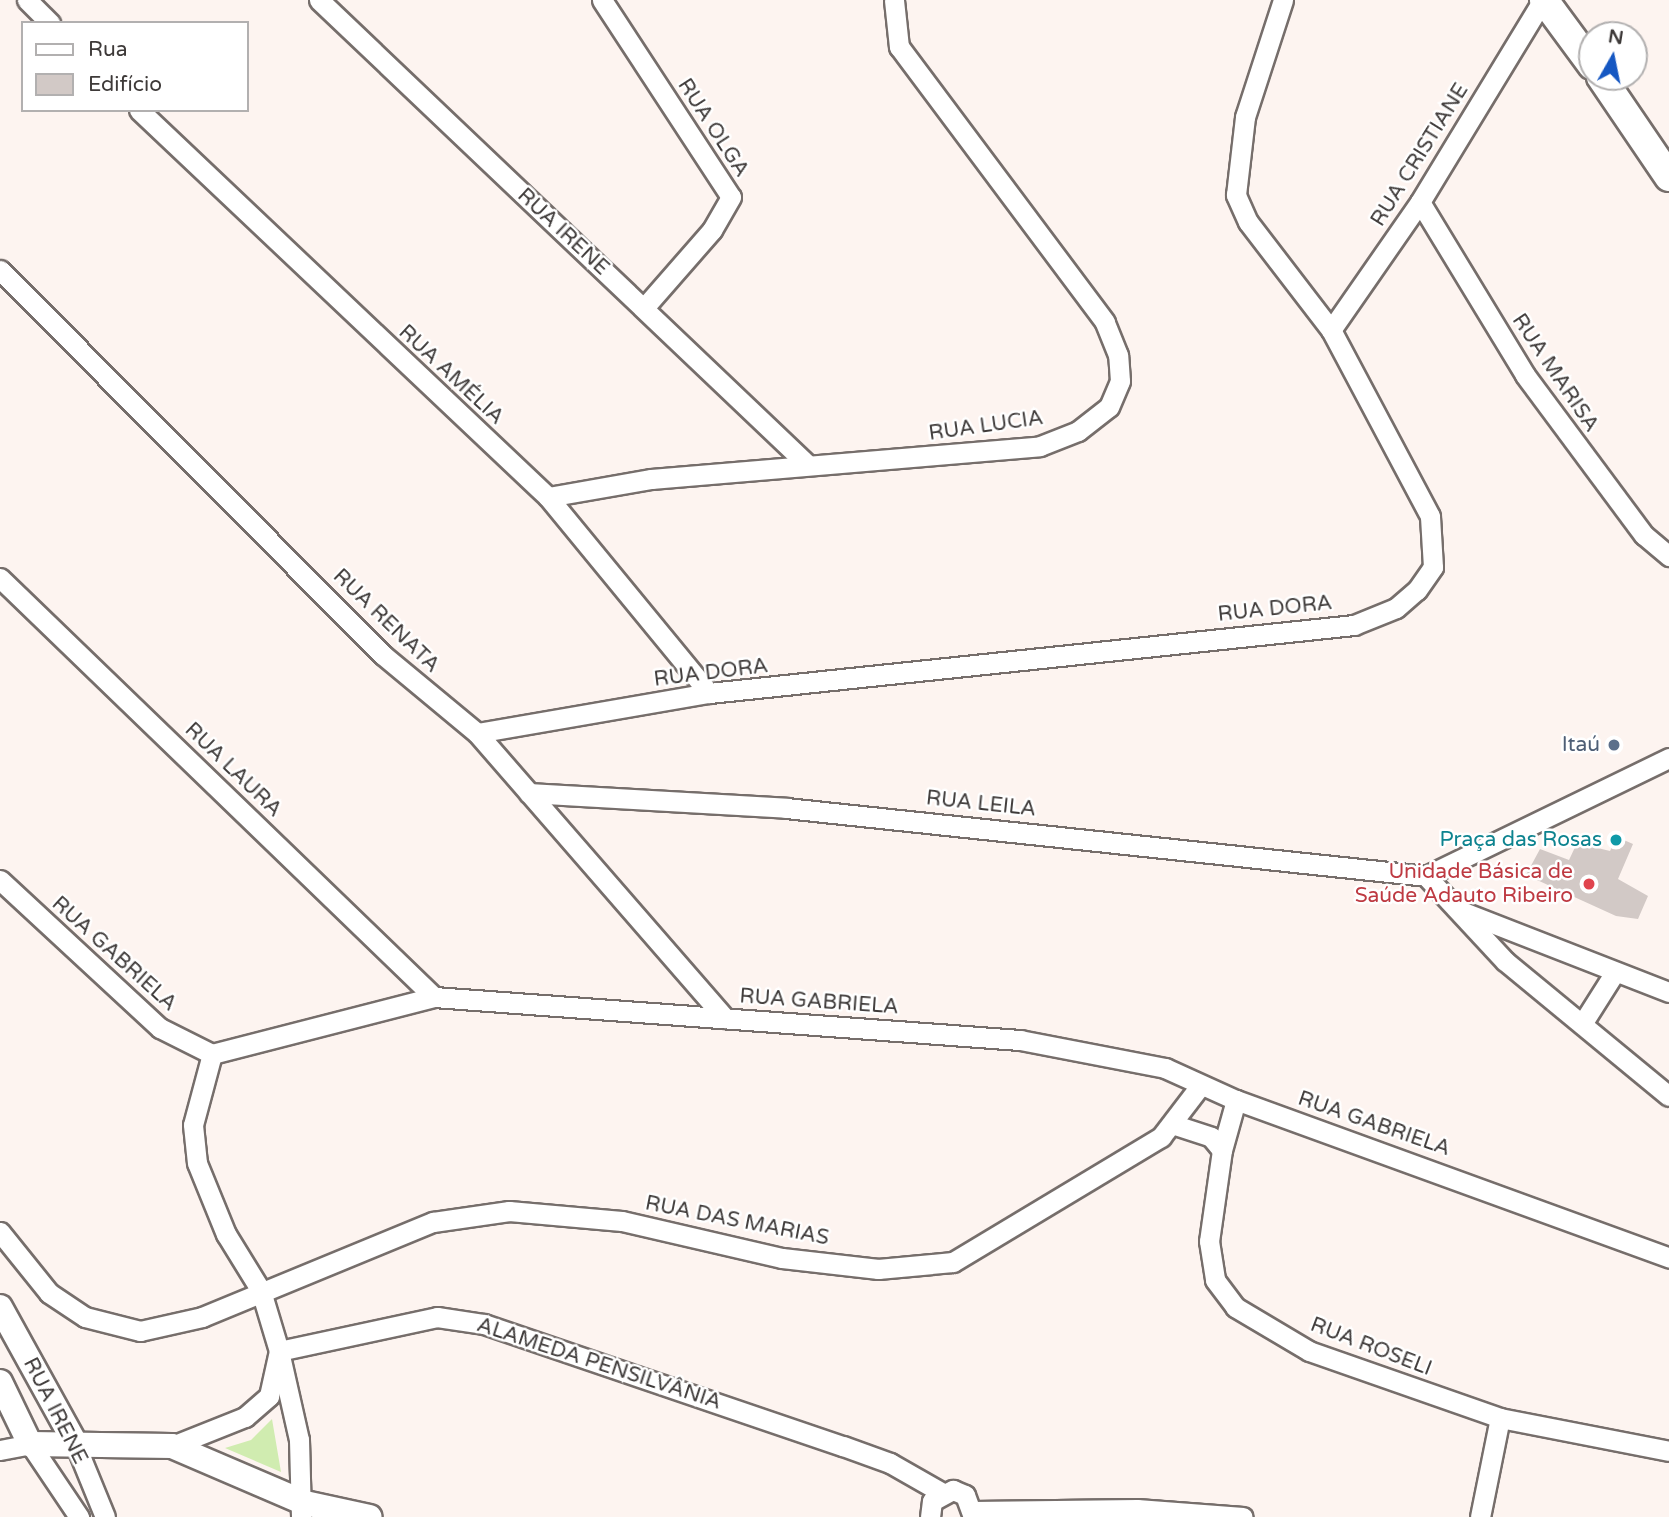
<!DOCTYPE html>
<meta charset="utf-8">
<style>
body{margin:0}
#map{position:relative;width:1669px;height:1517px;overflow:hidden;background:#fdf4f0;font-family:"Varela Round",sans-serif}
div>[style]{position:absolute}
.green>*{inset:0;background:#d0ecb0}
.building>*{inset:0;background:#d2c9c6}
.roads{filter:drop-shadow(2px 0 #766e6b) drop-shadow(-2px 0 #766e6b) drop-shadow(0 2px #766e6b) drop-shadow(0 -2px #766e6b)}
.minor>*{height:19px;margin:-9.5px;padding:0 9.5px;transform-origin:9.5px;border-radius:9.5px;background:#fff}
.tertiary>*{height:24px;margin:-12px;padding:0 12px;transform-origin:12px;border-radius:12px;background:#fff}
.secondary>*{height:28px;margin:-14px;padding:0 14px;transform-origin:14px;border-radius:14px;background:#fff}
.dots>*{width:19px;height:19px;translate:-50% -50%;box-sizing:border-box;border:4px solid #fff;border-radius:50%}
span{translate:-50% -50%;white-space:nowrap;text-align:center;line-height:1.15;-webkit-text-stroke:5px #fff;paint-order:stroke}
.street-label{font-size:21px;color:#3e3a39}
.service-label{font-size:21px;color:#4e5e75}
.right{translate:-100% -50%;text-align:right}
.culture-label{font-size:21px;color:#0d838f}
.health-label{font-size:21px;color:#be3a42}
.legend{position:absolute;left:21px;top:21px;width:228px;height:91px;box-sizing:border-box;background:#fff;border:2px solid #b2b0b0;margin:0;padding:9px 12px;list-style:none;font-size:21px;color:#3e3a39}
.legend li{display:flex;align-items:center;gap:14px;height:35px}
.legend b{width:35px;border:2px solid #b2b0b0}
.north{position:absolute;left:1578px;top:21px;width:70px;height:70px;box-sizing:border-box;background:#fff;border:2px solid #b2b0b0;border-radius:50%;rotate:9deg;font-size:19px;font-weight:700;line-height:28px;text-align:center;color:#3e3a39}
.north::after{content:'';display:block;margin:auto;width:24px;height:32px;background:#1557c2;clip-path:polygon(50% 0,100% 100%,50% 72%,0 100%)}
</style>
<div id="map">
<div class="green">
<i style="clip-path:polygon(272px 1419px,281px 1472px,225px 1448px,251px 1440px)"></i>
</div>
<div class="building">
<i style="clip-path:polygon(1617px 837px,1633px 844px,1618px 879px,1648px 896px,1638px 919px,1616px 916px,1526px 875px,1540px 849px,1569px 860px,1577px 843px,1610px 851px)"></i>
</div>
<div class="roads">
<div class="minor">
<i style="left:27px;top:0;width:33px;rotate:45deg"></i>
<i style="left:319px;top:0;width:673px;rotate:43.56deg"></i>
<i style="left:602px;top:0;width:235px;rotate:56.8deg"></i>
<i style="left:731px;top:197px;width:38px;rotate:120deg"></i>
<i style="left:712px;top:230px;width:103px;rotate:131.1deg"></i>
<i style="left:139px;top:110px;width:563px;rotate:43.42deg"></i>
<i style="left:548px;top:497px;width:254px;rotate:50.6deg"></i>
<i style="left:1420px;top:202px;width:202px;rotate:58.7deg"></i>
<i style="left:1525px;top:375px;width:199px;rotate:53.4deg"></i>
<i style="left:1644px;top:535px;width:33px;rotate:40deg"></i>
<i style="left:0;top:270px;width:543px;rotate:45.15deg"></i>
<i style="left:383px;top:655px;width:122px;rotate:39.7deg"></i>
<i style="left:477px;top:733px;width:378px;rotate:49deg"></i>
<i style="left:1331px;top:330px;width:156px;rotate:-55.2deg"></i>
<i style="left:1420px;top:202px;width:237px;rotate:-58.7deg"></i>
<i style="left:548px;top:497px;width:105px;rotate:-9.9deg"></i>
<i style="left:651px;top:479px;width:390px;rotate:-4.8deg"></i>
<i style="left:1040px;top:446px;width:41px;rotate:-21.5deg"></i>
<i style="left:1078px;top:431px;width:39px;rotate:-38deg"></i>
<i style="left:1109px;top:407px;width:28px;rotate:-67deg"></i>
<i style="left:1120px;top:381px;width:26px;rotate:-94deg"></i>
<i style="left:1118px;top:355px;width:35px;rotate:-112deg"></i>
<i style="left:1105px;top:322px;width:344px;rotate:-126.8deg"></i>
<i style="left:899px;top:47px;width:47px;rotate:-96.1deg"></i>
<i style="left:0;top:578px;width:603px;rotate:43.99deg"></i>
<i style="left:477px;top:733px;width:235px;rotate:-9.8deg"></i>
<i style="left:709px;top:693px;width:649px;rotate:-6.02deg"></i>
<i style="left:1354px;top:625px;width:45px;rotate:-22deg"></i>
<i style="left:1396px;top:608px;width:28px;rotate:-41deg"></i>
<i style="left:1417px;top:590px;width:28px;rotate:-55deg"></i>
<i style="left:1433px;top:567px;width:51px;rotate:-93.4deg"></i>
<i style="left:1430px;top:516px;width:211px;rotate:-118deg"></i>
<i style="left:1331px;top:330px;width:136px;rotate:-127.5deg"></i>
<i style="left:1248px;top:222px;width:30px;rotate:-114deg"></i>
<i style="left:1236px;top:195px;width:79px;rotate:-83.4deg"></i>
<i style="left:1245px;top:117px;width:123px;rotate:-72deg"></i>
<i style="left:529px;top:793px;width:257px;rotate:3.3deg"></i>
<i style="left:786px;top:808px;width:644px;rotate:6.06deg"></i>
<i style="left:1426px;top:876px;width:116px;rotate:47.1deg"></i>
<i style="left:1505px;top:961px;width:212px;rotate:39.5deg"></i>
<i style="left:1426px;top:876px;width:270px;rotate:-25.9deg"></i>
<i style="left:0;top:880px;width:218px;rotate:42.8deg"></i>
<i style="left:160px;top:1028px;width:58px;rotate:26.6deg"></i>
<i style="left:212px;top:1054px;width:229px;rotate:-14.4deg"></i>
<i style="left:434px;top:997px;width:588px;rotate:4.2deg"></i>
<i style="left:1020px;top:1040px;width:148px;rotate:10.9deg"></i>
<i style="left:1165px;top:1068px;width:78px;rotate:24.3deg"></i>
<i style="left:1236px;top:1100px;width:461px;rotate:20deg"></i>
<i style="left:1461px;top:911px;width:223px;rotate:21.3deg"></i>
<i style="left:1584px;top:1021px;width:58px;rotate:-57.7deg"></i>
<i style="left:212px;top:1054px;width:73px;rotate:105deg"></i>
<i style="left:193px;top:1125px;width:38px;rotate:84deg"></i>
<i style="left:197px;top:1163px;width:77px;rotate:67.8deg"></i>
<i style="left:226px;top:1234px;width:67px;rotate:58.4deg"></i>
<i style="left:261px;top:1291px;width:63px;rotate:73.3deg"></i>
<i style="left:279px;top:1351px;width:91px;rotate:77.3deg"></i>
<i style="left:299px;top:1440px;width:77px;rotate:88.5deg"></i>
<i style="left:1236px;top:1100px;width:52px;rotate:105.6deg"></i>
<i style="left:1222px;top:1150px;width:92px;rotate:98.1deg"></i>
<i style="left:1209px;top:1241px;width:39px;rotate:81deg"></i>
<i style="left:1215px;top:1280px;width:34px;rotate:53deg"></i>
<i style="left:1235px;top:1307px;width:86px;rotate:30.7deg"></i>
<i style="left:1309px;top:1351px;width:202px;rotate:19.3deg"></i>
<i style="left:1500px;top:1418px;width:172px;rotate:11deg"></i>
<i style="left:1175px;top:1125px;width:38px;rotate:18deg"></i>
<i style="left:1211px;top:1137px;width:17px;rotate:50deg"></i>
<i style="left:0;top:1232px;width:78px;rotate:51.2deg"></i>
<i style="left:49px;top:1293px;width:43px;rotate:33.7deg"></i>
<i style="left:85px;top:1317px;width:57px;rotate:14.3deg"></i>
<i style="left:140px;top:1331px;width:64px;rotate:-12.7deg"></i>
<i style="left:202px;top:1317px;width:250px;rotate:-22.4deg"></i>
<i style="left:433px;top:1222px;width:77px;rotate:-8.2deg"></i>
<i style="left:509px;top:1211px;width:113px;rotate:5.1deg"></i>
<i style="left:622px;top:1221px;width:164px;rotate:13deg"></i>
<i style="left:782px;top:1258px;width:97px;rotate:6.5deg"></i>
<i style="left:878px;top:1269px;width:75px;rotate:-5.3deg"></i>
<i style="left:953px;top:1262px;width:243px;rotate:-31deg"></i>
<i style="left:1161px;top:1137px;width:64px;rotate:-52.6deg"></i>
<i style="left:74px;top:1441px;width:82px;rotate:67.8deg"></i>
<i style="left:172px;top:1446px;width:79px;rotate:-21.7deg"></i>
<i style="left:245px;top:1417px;width:32px;rotate:-41deg"></i>
<i style="left:269px;top:1396px;width:46px;rotate:-77.5deg"></i>
<i style="left:279px;top:1351px;width:162px;rotate:-12.1deg"></i>
<i style="left:437px;top:1317px;width:48px;rotate:8.5deg"></i>
<i style="left:484px;top:1324px;width:379px;rotate:18.8deg"></i>
<i style="left:843px;top:1446px;width:50px;rotate:19.9deg"></i>
<i style="left:890px;top:1463px;width:59px;rotate:29.6deg"></i>
<i style="left:0;top:1450px;width:31px;rotate:-11deg"></i>
<i style="left:30px;top:1444px;width:88px;rotate:56.1deg"></i>
<i style="left:973px;top:1511px;width:164px;rotate:-0.7deg"></i>
<i style="left:1137px;top:1509px;width:106px;rotate:4.3deg"></i>
<i style="left:930px;top:1517px;width:16px;rotate:-83deg"></i>
<i style="left:932px;top:1501px;width:24px;rotate:-28deg"></i>
<i style="left:953px;top:1490px;width:13px;rotate:23deg"></i>
<i style="left:965px;top:1495px;width:23px;rotate:70deg"></i>
<i style="left:1480px;top:1517px;width:101px;rotate:-78.6deg"></i>
</div>
<div class="tertiary">
<i style="left:0;top:1307px;width:153px;rotate:61.1deg"></i>
<i style="left:0;top:1382px;width:69px;rotate:64.2deg"></i>
<i style="left:30px;top:1444px;width:142px;rotate:0.8deg"></i>
<i style="left:172px;top:1446px;width:145px;rotate:23.2deg"></i>
<i style="left:305px;top:1503px;width:66px;rotate:12.2deg"></i>
</div>
<div class="secondary">
<i style="left:1544px;top:0;width:81px;rotate:53.6deg"></i>
<i style="left:1601px;top:77px;width:121px;rotate:55.8deg"></i>
</div>
</div>
<div class="dots">
<i style="left:1614px;top:745px;background:#5c6f8a"></i>
<i style="left:1616px;top:840px;background:#0f9aa8"></i>
<i style="left:1589px;top:884px;background:#e0444e"></i>
</div>
<div class="street-label">
<span style="left:713px;top:128px;rotate:57deg">RUA OLGA</span>
<span style="left:1420px;top:155px;rotate:-58deg">RUA CRISTIANE</span>
<span style="left:563px;top:232px;rotate:43deg">RUA IRENE</span>
<span style="left:1555px;top:373px;rotate:56deg">RUA MARISA</span>
<span style="left:451px;top:375px;rotate:43deg">RUA AMÉLIA</span>
<span style="left:986px;top:426px;rotate:-8deg">RUA LUCIA</span>
<span style="left:1275px;top:609px;rotate:-6deg">RUA DORA</span>
<span style="left:386px;top:621px;rotate:44deg">RUA RENATA</span>
<span style="left:711px;top:673px;rotate:-7deg">RUA DORA</span>
<span style="left:233px;top:770px;rotate:44deg">RUA LAURA</span>
<span style="left:981px;top:804px;rotate:6deg">RUA LEILA</span>
<span style="left:114px;top:954px;rotate:42deg">RUA GABRIELA</span>
<span style="left:819px;top:1002px;rotate:4deg">RUA GABRIELA</span>
<span style="left:1374px;top:1124px;rotate:19deg">RUA GABRIELA</span>
<span style="left:737px;top:1221px;rotate:11deg">RUA DAS MARIAS</span>
<span style="left:1371px;top:1347px;rotate:21deg">RUA ROSELI</span>
<span style="left:599px;top:1364px;rotate:18deg">ALAMEDA PENSILVÂNIA</span>
<span style="left:55px;top:1411px;rotate:63deg">RUA IRENE</span>
</div>
<div class="service-label">
<span class="right" style="left:1600px;top:745px">Itaú</span>
</div>
<div class="culture-label">
<span class="right" style="left:1602px;top:840px">Praça das Rosas</span>
</div>
<div class="health-label">
<span class="right" style="left:1573px;top:884px">Unidade Básica de<br>Saúde Adauto Ribeiro</span>
</div>
<ul class="legend">
<li><b style="height:9px;background:#fff"></b>Rua</li>
<li><b style="height:19px;background:#d2c9c6"></b>Edifício</li>
</ul>
<div class="north">N</div>
</div>
